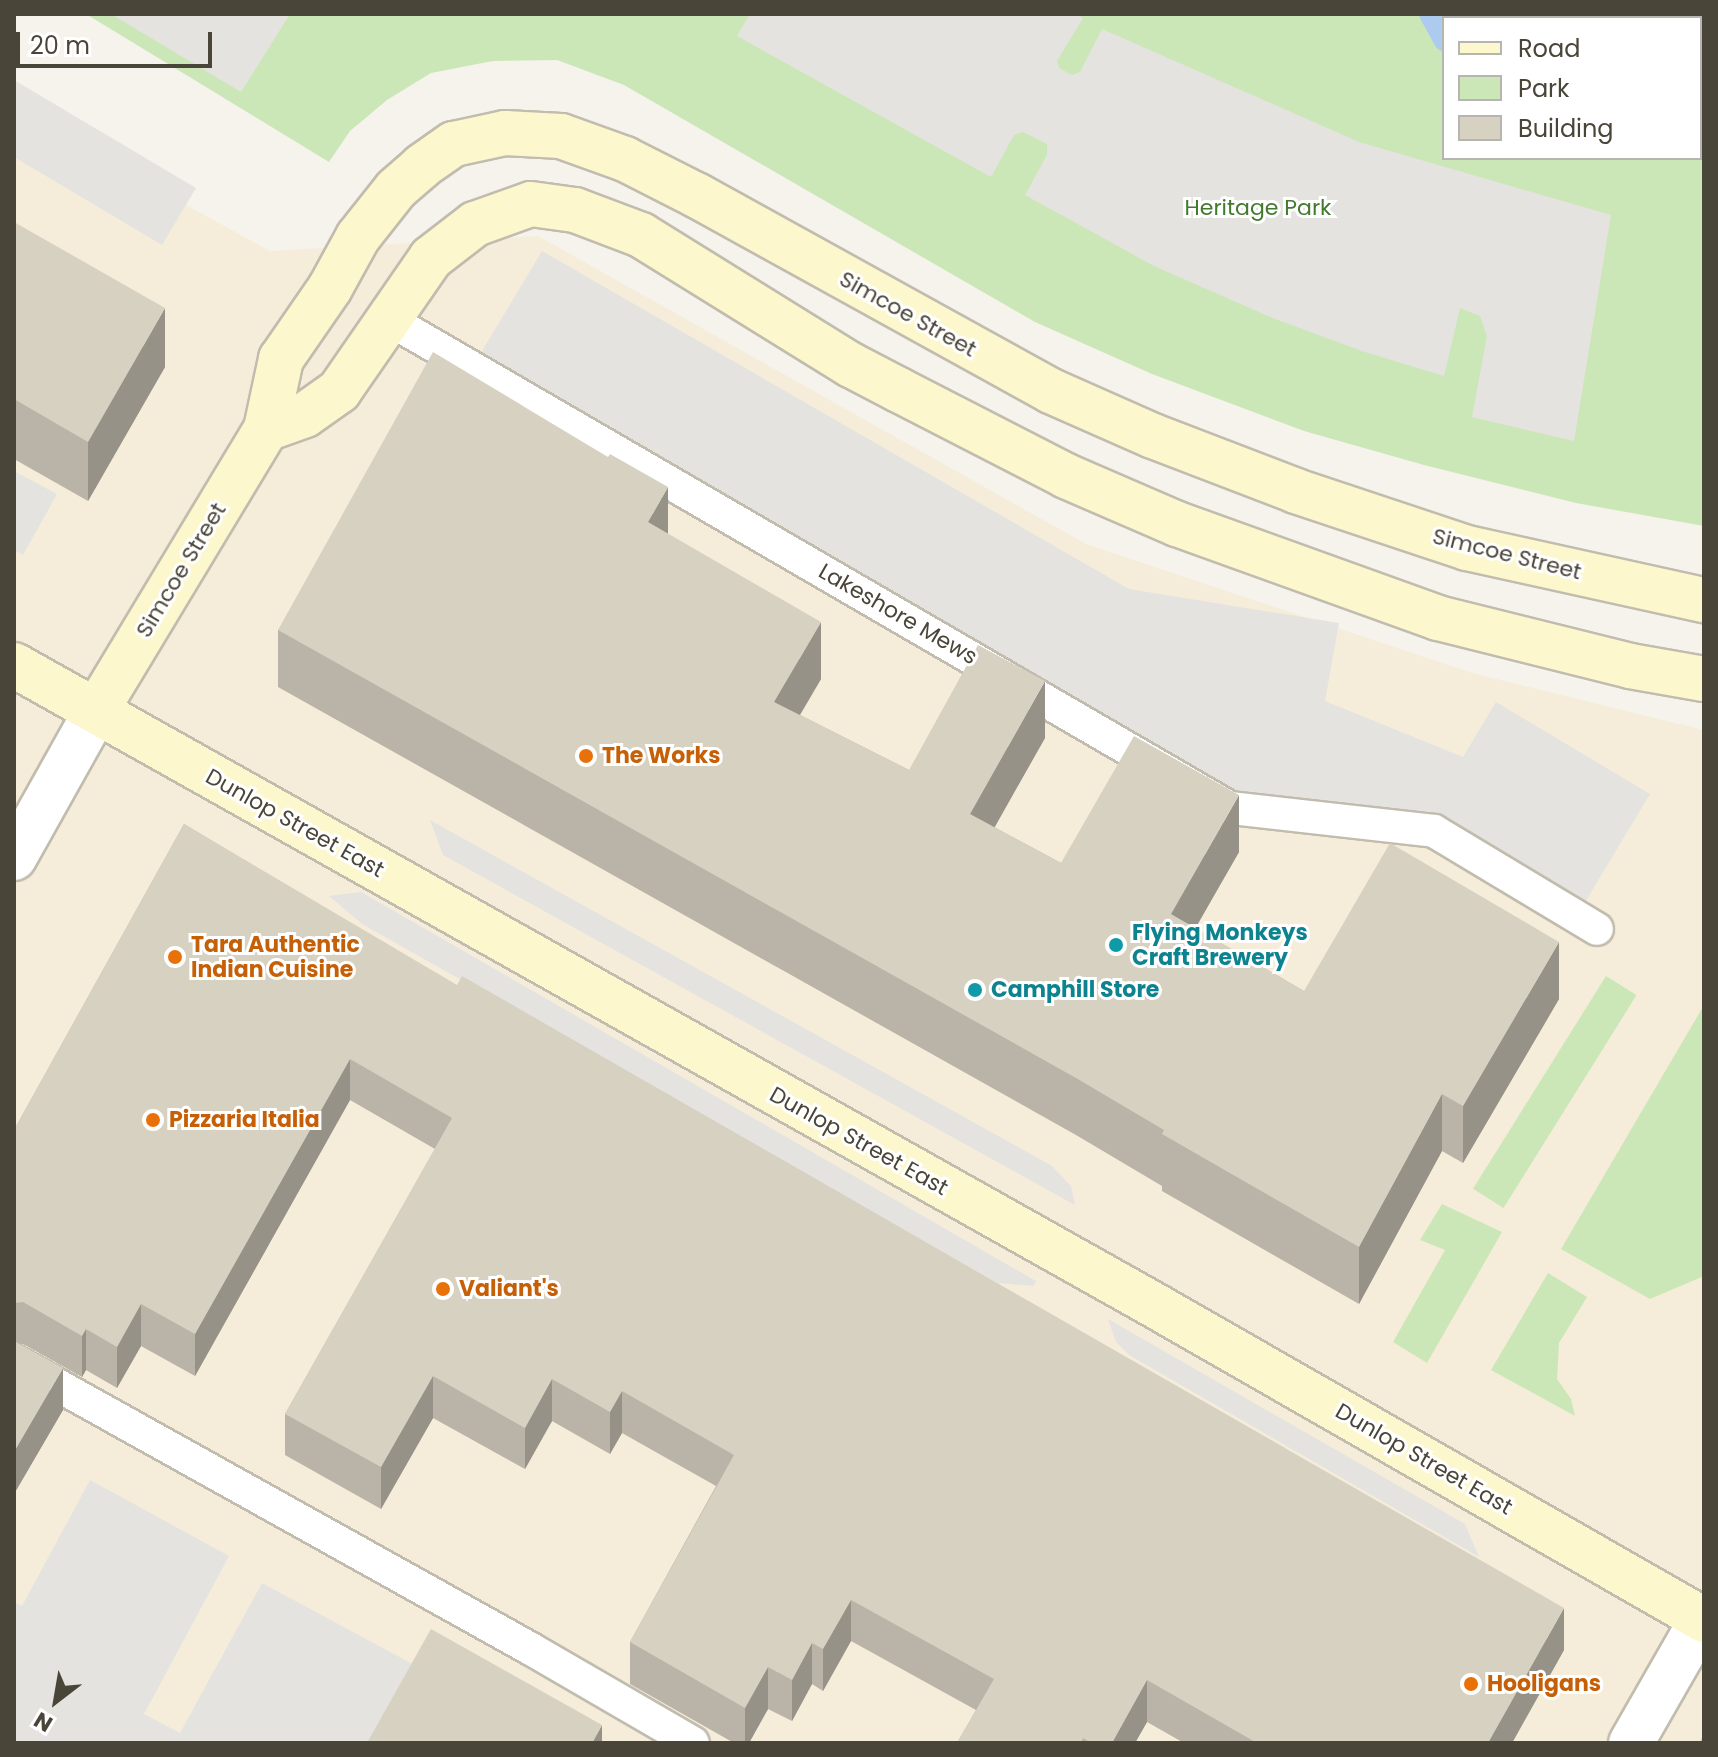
<!DOCTYPE html>
<style>
body{margin:0}
#map{position:relative;width:1718px;height:1757px;overflow:hidden;background:#f5f3ec;font-family:Poppins,sans-serif}
div>[style]{position:absolute}
.commercial>*{inset:0;background:#f5edd9}
.green>*{inset:0;background:#cce7b7;transform-origin:0 0}
.parking>*{inset:0;background:#e4e3e0}
.stream>*{height:20px;margin:-10px;padding:0 10px;transform-origin:10px;border-radius:10px;background:#accbee}
.roads{filter:drop-shadow(2px 0 #c1bcae) drop-shadow(-2px 0 #c1bcae) drop-shadow(0 2px #c1bcae) drop-shadow(0 -2px #c1bcae)}
.service>*{height:32px;margin:-16px;padding:0 16px;transform-origin:16px;border-radius:16px;background:#fff}
.minor>*{height:44px;margin:-22px;padding:0 22px;transform-origin:22px;border-radius:22px;background:#fff}
.tertiary>*{height:44px;margin:-22px;padding:0 22px;transform-origin:22px;border-radius:22px;background:#fff}
.secondary>*{height:44px;margin:-22px;padding:0 22px;transform-origin:22px;border-radius:22px;background:#fdf7ce}
.wall>*{inset:0;background:#b9b4a7}
.shaded-wall>*{inset:0;background:#969288}
.building>*{inset:0;background:#d7d1c2}
.dots>*{width:22px;height:22px;translate:-50% -50%;box-sizing:border-box;border:4px solid #fff;border-radius:50%}
span{translate:-50% -50%;white-space:nowrap;text-align:center;line-height:1.15;-webkit-text-stroke:6px #fff;paint-order:stroke}
.park-label{font-size:22px;color:#427a2e}
.street-label{font-size:22px;color:#4a4539}
.food-label{font-size:22px;color:#c56008;font-weight:700}
.left{translate:0 -50%;text-align:left}
.culture-label{font-size:22px;color:#0d838f;font-weight:700}
.frame{position:absolute;inset:0;border:16px solid #4a4539;pointer-events:none}
.legend{position:absolute;left:1442px;top:16px;width:260px;height:144px;box-sizing:border-box;background:#fff;border:2px solid #b7b5b0;margin:0;padding:10px 14px;list-style:none;font-size:24px;color:#4a4539}
.legend li{display:flex;align-items:center;gap:16px;height:40px}
.legend b{width:40px;border:2px solid #b7b5b0}
.north{position:absolute;left:16px;top:1661px;width:80px;height:80px;-webkit-text-stroke:6px #fff;paint-order:stroke;rotate:211deg;font-size:22px;font-weight:700;line-height:32px;text-align:center;color:#4a4539}
.north::after{content:'';display:block;margin:auto;width:28px;height:36px;background:#4a4539;clip-path:polygon(50% 0,100% 100%,50% 72%,0 100%)}
.scale{position:absolute;left:16px;top:32px;width:196px;height:36px;box-sizing:border-box;border:4px solid #4a4539;border-top:0;padding-left:10px;font-size:24px;line-height:28px;white-space:nowrap;color:#4a4539;-webkit-text-stroke:6px #fff;paint-order:stroke}
</style>
<div id="map">
<div class="commercial">
<i style="clip-path:polygon(14px 111px,270px 251px,538px 236px,1086px 544px,1472px 673px,1704px 730px,1704px 1743px,14px 1743px)"></i>
</div>
<div class="green">
<i style="clip-path:polygon(evenodd,86px 14px,1704px 14px,1704px 526px,1576px 503px,1424px 465px,1304px 431px,1152px 374px,1035px 322px,624px 85px,557px 60px,493px 61px,431px 73px,387px 100px,350px 131px,329px 162px,86px 14px,1444px 18px,1700px 18px,1700px 158px,1444px 158px,1444px 18px)"></i>
<i style="left:1606px;top:976px;width:36px;height:251px;rotate:32deg"></i>
<i style="clip-path:polygon(1704px 1005px,1704px 1276px,1650px 1299px,1561px 1249px)"></i>
<i style="clip-path:polygon(1442px 1204px,1502px 1232px,1427px 1363px,1393px 1342px,1445px 1250px,1420px 1240px)"></i>
<i style="clip-path:polygon(1548px 1273px,1587px 1297px,1559px 1343px,1557px 1379px,1571px 1399px,1575px 1416px,1491px 1370px)"></i>
</div>
<div class="parking">
<i style="clip-path:polygon(111px 14px,290px 14px,241px 92px)"></i>
<i style="clip-path:polygon(750px 14px,1076px 14px,1083px 18px,1057px 61px,1059px 68px,1072px 75px,1080px 72px,1102px 29px,1359px 142px,1611px 215px,1574px 441px,1472px 417px,1487px 336px,1480px 316px,1460px 308px,1444px 376px,1365px 352px,1275px 319px,1154px 266px,1025px 195px,1047px 155px,1047px 144px,1023px 132px,1014px 135px,991px 177px,737px 36px)"></i>
<i style="clip-path:polygon(14px 80px,196px 188px,162px 245px,14px 157px)"></i>
<i style="clip-path:polygon(542px 251px,1129px 589px,1339px 623px,1325px 701px,1463px 757px,1496px 702px,1650px 794px,1581px 909px,1439px 823px,1232px 801px,473px 366px)"></i>
<i style="clip-path:polygon(14px 471px,57px 494px,23px 555px,14px 550px)"></i>
<i style="clip-path:polygon(430px 820px,1052px 1166px,1071px 1186px,1075px 1205px,443px 855px)"></i>
<i style="clip-path:polygon(361px 892px,1036px 1281px,1034px 1286px,998px 1283px,362px 924px,329px 896px)"></i>
<i style="clip-path:polygon(1108px 1319px,1465px 1524px,1479px 1557px,1129px 1355px,1116px 1342px)"></i>
<i style="clip-path:polygon(90px 1480px,229px 1556px,144px 1714px,180px 1733px,262px 1583px,420px 1668px,379px 1743px,14px 1743px,14px 1602px,22px 1606px)"></i>
</div>
<div class="stream">
<i style="left:1429px;top:14px;width:31px;rotate:61deg"></i>
<i style="left:1700px;top:138px;width:5px;rotate:37deg"></i>
</div>
<div class="roads">
<div class="service">
<i style="left:388px;top:319px;width:974px;rotate:30.15deg"></i>
<i style="left:1230px;top:808px;width:205px;rotate:6.4deg"></i>
<i style="left:1434px;top:831px;width:190px;rotate:31deg"></i>
<i style="left:14px;top:1361px;width:592px;rotate:29.12deg"></i>
<i style="left:531px;top:1649px;width:187px;rotate:30.1deg"></i>
</div>
<div class="minor">
<i style="left:1631px;top:1743px;width:143px;rotate:-60.2deg"></i>
</div>
<div class="tertiary">
<i style="left:14px;top:858px;width:168px;rotate:-60.8deg"></i>
</div>
<div class="secondary">
<i style="left:266px;top:429px;width:41px;rotate:-19.7deg"></i>
<i style="left:305px;top:415px;width:42px;rotate:-35.2deg"></i>
<i style="left:339px;top:391px;width:162px;rotate:-55.3deg"></i>
<i style="left:431px;top:258px;width:56px;rotate:-37.7deg"></i>
<i style="left:475px;top:224px;width:59px;rotate:-19.7deg"></i>
<i style="left:531px;top:204px;width:44px;rotate:7.8deg"></i>
<i style="left:575px;top:210px;width:71px;rotate:20.7deg"></i>
<i style="left:641px;top:235px;width:247px;rotate:31.8deg"></i>
<i style="left:851px;top:365px;width:54px;rotate:27.5deg"></i>
<i style="left:899px;top:390px;width:188px;rotate:27.2deg"></i>
<i style="left:1066px;top:476px;width:121px;rotate:23.4deg"></i>
<i style="left:1177px;top:524px;width:277px;rotate:19.8deg"></i>
<i style="left:1438px;top:618px;width:198px;rotate:14deg"></i>
<i style="left:1630px;top:666px;width:75px;rotate:10deg"></i>
<i style="left:14px;top:665px;width:1315px;rotate:29.31deg"></i>
<i style="left:1161px;top:1309px;width:626px;rotate:29.8deg"></i>
<i style="left:96px;top:711px;width:329px;rotate:-58.9deg"></i>
<i style="left:266px;top:429px;width:72px;rotate:-77.9deg"></i>
<i style="left:281px;top:359px;width:86px;rotate:-55.4deg"></i>
<i style="left:330px;top:288px;width:58px;rotate:-61.2deg"></i>
<i style="left:358px;top:237px;width:61px;rotate:-51.6deg"></i>
<i style="left:396px;top:189px;width:35px;rotate:-41deg"></i>
<i style="left:422px;top:166px;width:39px;rotate:-35deg"></i>
<i style="left:454px;top:144px;width:52px;rotate:-12.2deg"></i>
<i style="left:505px;top:133px;width:56px;rotate:3.1deg"></i>
<i style="left:561px;top:136px;width:68px;rotate:19.8deg"></i>
<i style="left:625px;top:159px;width:82px;rotate:26.9deg"></i>
<i style="left:698px;top:196px;width:403px;rotate:28.9deg"></i>
<i style="left:1051px;top:391px;width:111px;rotate:23.8deg"></i>
<i style="left:1153px;top:436px;width:153px;rotate:21deg"></i>
<i style="left:1296px;top:491px;width:180px;rotate:18.4deg"></i>
<i style="left:1467px;top:548px;width:243px;rotate:12.4deg"></i>
</div>
</div>
<div class="wall">
<i style="clip-path:polygon(14px 222px,165px 367px,88px 501px,14px 459px)"></i>
<i style="clip-path:polygon(608px 457px,668px 534px,821px 679px,800px 715px,909px 770px,1045px 738px,994px 827px,1061px 863px,1239px 852px,1195px 928px,1304px 991px,1559px 999px,1463px 1163px,1442px 1151px,1359px 1304px,1162px 1191px,1162px 1186px,1076px 1135px,278px 687px,278px 630px)"></i>
<i style="clip-path:polygon(184px 824px,1564px 1650px,1512px 1743px,1184px 1743px,1147px 1722px,1135px 1743px,957px 1743px,976px 1710px,851px 1641px,823px 1691px,812px 1684px,792px 1721px,768px 1709px,749px 1743px,734px 1743px,630px 1684px,630px 1642px,716px 1486px,622px 1433px,610px 1454px,552px 1421px,525px 1469px,433px 1418px,381px 1509px,285px 1455px,285px 1414px,435px 1149px,350px 1100px,195px 1376px,141px 1346px,117px 1388px,86px 1370px,82px 1377px,23px 1344px,20px 1344px,63px 1410px,14px 1494px,14px 1130px)"></i>
</div>
<div class="shaded-wall">
<i style="clip-path:polygon(165px 308px,165px 367px,88px 501px,88px 442px)"></i>
<i style="clip-path:polygon(668px 487px,668px 544px,648px 522px)"></i>
<i style="clip-path:polygon(821px 622px,821px 679px,774px 759px,774px 702px)"></i>
<i style="clip-path:polygon(1045px 681px,1045px 738px,970px 871px,970px 814px)"></i>
<i style="clip-path:polygon(1239px 795px,1239px 852px,1171px 971px,1171px 914px)"></i>
<i style="clip-path:polygon(1559px 942px,1559px 999px,1463px 1163px,1463px 1106px)"></i>
<i style="clip-path:polygon(350px 1059px,350px 1100px,195px 1376px,195px 1334px)"></i>
<i style="clip-path:polygon(1442px 1094px,1442px 1151px,1359px 1304px,1359px 1247px)"></i>
<i style="clip-path:polygon(141px 1304px,141px 1346px,117px 1388px,117px 1347px)"></i>
<i style="clip-path:polygon(86px 1329px,86px 1370px,82px 1377px,82px 1336px)"></i>
<i style="clip-path:polygon(63px 1368px,63px 1410px,14px 1494px,14px 1452px)"></i>
<i style="clip-path:polygon(433px 1376px,433px 1418px,381px 1509px,381px 1467px)"></i>
<i style="clip-path:polygon(552px 1379px,552px 1421px,525px 1469px,525px 1428px)"></i>
<i style="clip-path:polygon(622px 1391px,622px 1433px,610px 1454px,610px 1412px)"></i>
<i style="clip-path:polygon(851px 1600px,851px 1641px,823px 1691px,823px 1649px)"></i>
<i style="clip-path:polygon(1564px 1608px,1564px 1650px,1512px 1743px,1488px 1743px)"></i>
<i style="clip-path:polygon(812px 1643px,812px 1684px,792px 1721px,792px 1680px)"></i>
<i style="clip-path:polygon(768px 1667px,768px 1709px,749px 1743px,745px 1743px,745px 1708px)"></i>
<i style="clip-path:polygon(1147px 1680px,1147px 1722px,1135px 1743px,1112px 1743px)"></i>
<i style="clip-path:polygon(602px 1725px,602px 1743px,592px 1743px)"></i>
</div>
<div class="building">
<i style="clip-path:polygon(14px 222px,165px 308px,88px 442px,14px 399px)"></i>
<i style="clip-path:polygon(433px 352px,608px 457px,610px 454px,668px 487px,648px 522px,821px 622px,774px 702px,909px 770px,978px 645px,1045px 681px,970px 814px,1061px 863px,1134px 736px,1239px 795px,1171px 914px,1304px 991px,1390px 843px,1559px 942px,1463px 1106px,1442px 1094px,1359px 1247px,1162px 1134px,1164px 1130px,1076px 1078px,278px 630px)"></i>
<i style="clip-path:polygon(184px 824px,457px 985px,462px 976px,1564px 1608px,1488px 1743px,1257px 1743px,1147px 1680px,1112px 1743px,1091px 1743px,1083px 1738px,1081px 1743px,957px 1743px,994px 1679px,851px 1600px,823px 1649px,812px 1643px,792px 1680px,768px 1667px,745px 1708px,630px 1642px,734px 1455px,622px 1391px,610px 1412px,552px 1379px,525px 1428px,433px 1376px,381px 1467px,285px 1414px,452px 1118px,350px 1059px,195px 1334px,141px 1304px,117px 1347px,86px 1329px,82px 1336px,23px 1302px,14px 1303px,14px 1130px)"></i>
<i style="clip-path:polygon(14px 1341px,63px 1368px,14px 1452px)"></i>
<i style="clip-path:polygon(431px 1629px,602px 1725px,592px 1743px,367px 1743px)"></i>
<i style="clip-path:polygon(1704px 1734px,1704px 1743px,1699px 1743px)"></i>
</div>
<div class="dots">
<i style="left:586px;top:756px;background:#e8710a"></i>
<i style="left:1116px;top:945px;background:#0f9aa8"></i>
<i style="left:175px;top:957px;background:#e8710a"></i>
<i style="left:975px;top:990px;background:#0f9aa8"></i>
<i style="left:153px;top:1120px;background:#e8710a"></i>
<i style="left:443px;top:1289px;background:#e8710a"></i>
<i style="left:1471px;top:1684px;background:#e8710a"></i>
</div>
<div class="park-label">
<span style="left:1258px;top:208px">Heritage Park</span>
</div>
<div class="street-label">
<span style="left:908px;top:314px;rotate:29deg">Simcoe Street</span>
<span style="left:1507px;top:554px;rotate:14deg">Simcoe Street</span>
<span style="left:181px;top:570px;rotate:-59deg">Simcoe Street</span>
<span style="left:898px;top:614px;rotate:30deg">Lakeshore Mews</span>
<span style="left:295px;top:823px;rotate:29deg">Dunlop Street East</span>
<span style="left:859px;top:1141px;rotate:29deg">Dunlop Street East</span>
<span style="left:1424px;top:1459px;rotate:30deg">Dunlop Street East</span>
</div>
<div class="food-label">
<span class="left" style="left:602px;top:756px">The Works</span>
<span class="left" style="left:191px;top:957px">Tara Authentic<br>Indian Cuisine</span>
<span class="left" style="left:169px;top:1120px">Pizzaria Italia</span>
<span class="left" style="left:459px;top:1289px">Valiant's</span>
<span class="left" style="left:1487px;top:1684px">Hooligans</span>
</div>
<div class="culture-label">
<span class="left" style="left:1132px;top:945px">Flying Monkeys<br>Craft Brewery</span>
<span class="left" style="left:991px;top:990px">Camphill Store</span>
</div>
<div class="frame"></div>
<ul class="legend">
<li><b style="height:10px;background:#fdf7ce"></b>Road</li>
<li><b style="height:22px;background:#cce7b7"></b>Park</li>
<li><b style="height:22px;background:#d7d1c2"></b>Building</li>
</ul>
<div class="north">N</div>
<div class="scale">20 m</div>
</div>
